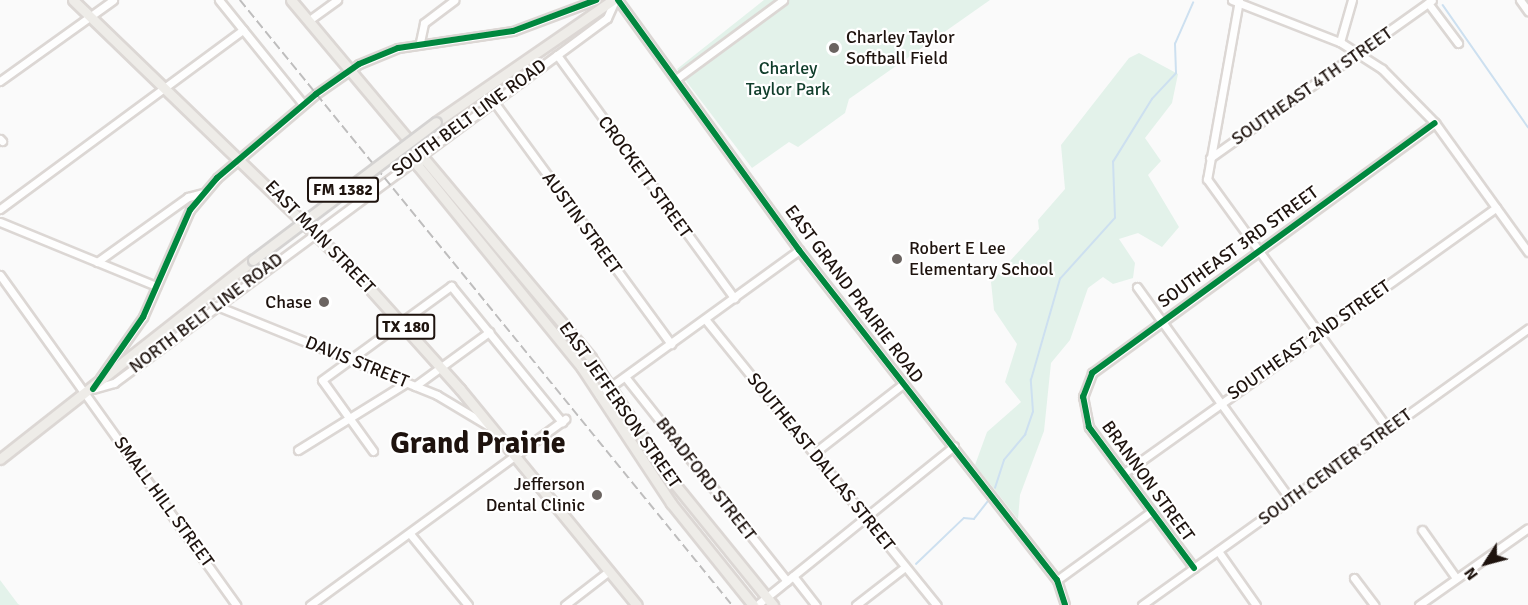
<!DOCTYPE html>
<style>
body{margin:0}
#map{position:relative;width:1528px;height:605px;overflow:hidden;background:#fafafa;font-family:Signika,sans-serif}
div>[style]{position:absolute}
.green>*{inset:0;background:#e3f2ea}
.stream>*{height:1.5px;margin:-0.75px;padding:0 0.75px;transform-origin:0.75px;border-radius:0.75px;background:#cde0f0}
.roads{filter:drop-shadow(2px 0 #dcd7d4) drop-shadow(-2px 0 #dcd7d4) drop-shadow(0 2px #dcd7d4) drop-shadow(0 -2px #dcd7d4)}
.minor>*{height:7px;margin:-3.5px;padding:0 3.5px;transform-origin:3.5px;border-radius:3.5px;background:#fefefe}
.major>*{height:9px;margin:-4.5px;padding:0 4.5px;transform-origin:4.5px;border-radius:4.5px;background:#eeece8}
.rail>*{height:1.5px;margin-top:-0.75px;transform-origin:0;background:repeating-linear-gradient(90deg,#bebdbd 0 9px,transparent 0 13.5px)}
.bridges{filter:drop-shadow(2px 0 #d5d3d2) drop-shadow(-2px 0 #d5d3d2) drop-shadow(0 2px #d5d3d2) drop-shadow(0 -2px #d5d3d2)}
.major-bridge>*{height:9px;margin:-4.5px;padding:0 4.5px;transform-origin:4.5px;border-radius:4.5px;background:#eeece8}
.cycleway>*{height:6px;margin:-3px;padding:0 3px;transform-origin:3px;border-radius:3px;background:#00873e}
.dots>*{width:16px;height:16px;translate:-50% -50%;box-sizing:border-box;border:3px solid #fff;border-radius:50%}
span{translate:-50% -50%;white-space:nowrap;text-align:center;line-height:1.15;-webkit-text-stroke:4.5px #fff;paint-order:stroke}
.shield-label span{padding:2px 4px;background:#fff;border:2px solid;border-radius:4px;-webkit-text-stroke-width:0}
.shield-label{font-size:16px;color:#1e130e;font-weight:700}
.poi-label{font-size:18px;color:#1e130e}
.left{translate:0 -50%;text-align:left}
.right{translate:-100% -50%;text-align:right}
.park-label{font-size:18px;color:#103d2b}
.street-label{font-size:18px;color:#1e130e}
.town-label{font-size:30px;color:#1e130e;font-weight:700}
.north{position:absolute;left:1456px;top:533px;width:60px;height:60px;-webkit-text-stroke:4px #fff;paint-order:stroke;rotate:234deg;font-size:16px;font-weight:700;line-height:24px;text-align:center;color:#1e130e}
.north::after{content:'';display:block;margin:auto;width:21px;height:27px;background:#1e130e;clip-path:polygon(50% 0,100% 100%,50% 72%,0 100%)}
</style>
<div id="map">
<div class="green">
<i style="clip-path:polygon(764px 0,990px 0,849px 99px,845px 113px,798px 147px,789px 142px,752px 168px,677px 69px)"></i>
<i style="clip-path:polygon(1139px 53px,1178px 74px,1172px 103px,1145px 138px,1161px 161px,1148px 175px,1179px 227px,1162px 247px,1138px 233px,1119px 239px,1135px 263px,1133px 278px,1113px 284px,1103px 277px,1088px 288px,1070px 340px,1051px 363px,1044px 431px,1020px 495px,1018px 519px,975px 465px,987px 432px,1021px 402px,1005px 382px,1017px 344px,994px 310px,991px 282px,1039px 229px,1038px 220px,1065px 189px,1061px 145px,1129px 58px)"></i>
<i style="clip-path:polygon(0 580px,18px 604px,20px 605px,0 605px)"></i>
</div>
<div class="stream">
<i style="left:1443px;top:5px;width:149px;rotate:55.1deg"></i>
<i style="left:995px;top:488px;width:29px;rotate:-72deg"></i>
<i style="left:1004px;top:460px;width:33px;rotate:-50deg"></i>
<i style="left:1025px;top:435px;width:24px;rotate:-71deg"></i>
<i style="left:1033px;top:412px;width:32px;rotate:-94deg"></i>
<i style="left:1031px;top:380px;width:105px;rotate:-74deg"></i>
<i style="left:1060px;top:279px;width:82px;rotate:-48deg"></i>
<i style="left:1115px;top:218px;width:56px;rotate:-92deg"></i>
<i style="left:1113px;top:162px;width:74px;rotate:-58.2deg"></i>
<i style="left:1152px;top:99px;width:35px;rotate:-47deg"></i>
<i style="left:1176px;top:73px;width:29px;rotate:-92deg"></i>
<i style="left:1175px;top:44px;width:45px;rotate:-66.3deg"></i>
<i style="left:916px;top:564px;width:66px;rotate:-43.8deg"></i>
<i style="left:964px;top:518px;width:10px;rotate:6deg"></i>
<i style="left:974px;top:519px;width:23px;rotate:-52deg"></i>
</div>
<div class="roads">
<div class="minor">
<i style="left:219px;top:0;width:134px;rotate:51.1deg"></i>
<i style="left:618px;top:0;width:309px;rotate:54.1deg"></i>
<i style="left:799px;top:250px;width:419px;rotate:52deg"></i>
<i style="left:1057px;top:580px;width:26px;rotate:72deg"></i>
<i style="left:1232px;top:0;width:116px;rotate:21.3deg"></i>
<i style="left:1340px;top:42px;width:50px;rotate:32.7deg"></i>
<i style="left:1382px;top:69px;width:76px;rotate:45.5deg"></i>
<i style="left:1435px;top:123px;width:159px;rotate:54.2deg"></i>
<i style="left:1239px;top:0;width:182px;rotate:100.1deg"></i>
<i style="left:1207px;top:179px;width:309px;rotate:54.1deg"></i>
<i style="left:1520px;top:0;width:14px;rotate:54deg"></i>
<i style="left:1428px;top:3px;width:50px;rotate:53.1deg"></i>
<i style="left:308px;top:21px;width:36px;rotate:-36deg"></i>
<i style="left:420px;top:42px;width:19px;rotate:-78deg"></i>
<i style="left:424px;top:23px;width:38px;rotate:-37deg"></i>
<i style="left:1340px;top:42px;width:44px;rotate:-74.1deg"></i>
<i style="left:557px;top:55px;width:301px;rotate:53.9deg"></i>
<i style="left:676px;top:79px;width:133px;rotate:-36.4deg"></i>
<i style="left:0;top:81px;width:139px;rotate:-35.6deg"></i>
<i style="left:494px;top:102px;width:300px;rotate:53.8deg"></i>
<i style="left:0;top:139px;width:3px;rotate:45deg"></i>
<i style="left:1210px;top:158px;width:272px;rotate:-35.4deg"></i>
<i style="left:0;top:209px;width:302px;rotate:-36.4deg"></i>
<i style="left:0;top:222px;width:169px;rotate:22.3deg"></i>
<i style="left:97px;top:262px;width:112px;rotate:-35.5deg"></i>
<i style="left:188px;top:197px;width:16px;rotate:-15deg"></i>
<i style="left:0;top:275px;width:406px;rotate:54.4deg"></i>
<i style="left:1137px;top:287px;width:261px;rotate:54.2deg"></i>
<i style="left:217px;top:306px;width:237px;rotate:22deg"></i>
<i style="left:437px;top:395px;width:58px;rotate:31deg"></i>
<i style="left:705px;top:319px;width:368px;rotate:51deg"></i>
<i style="left:100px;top:378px;width:75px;rotate:-54.8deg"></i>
<i style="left:143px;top:317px;width:117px;rotate:-66.3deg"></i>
<i style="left:190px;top:210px;width:42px;rotate:-49.8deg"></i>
<i style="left:217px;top:178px;width:130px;rotate:-40.3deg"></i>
<i style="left:316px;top:94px;width:52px;rotate:-34.9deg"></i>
<i style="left:359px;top:64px;width:42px;rotate:-22.3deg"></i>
<i style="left:398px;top:48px;width:116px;rotate:-8.4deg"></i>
<i style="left:513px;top:31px;width:89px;rotate:-20.5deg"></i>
<i style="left:626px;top:378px;width:259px;rotate:51.6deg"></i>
<i style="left:415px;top:386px;width:92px;rotate:-36.1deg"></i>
<i style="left:93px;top:389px;width:22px;rotate:-16deg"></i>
<i style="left:114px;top:383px;width:551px;rotate:-36.52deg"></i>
<i style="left:557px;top:55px;width:62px;rotate:-36.5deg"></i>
<i style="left:607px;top:18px;width:20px;rotate:-66deg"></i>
<i style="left:599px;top:395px;width:247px;rotate:-35.9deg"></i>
<i style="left:298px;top:450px;width:127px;rotate:-31.8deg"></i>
<i style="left:373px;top:451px;width:87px;rotate:-125.7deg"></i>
<i style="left:322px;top:380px;width:160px;rotate:-36.1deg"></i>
<i style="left:451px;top:286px;width:176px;rotate:50.8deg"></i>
<i style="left:814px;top:453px;width:113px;rotate:-37.8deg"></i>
<i style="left:1124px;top:473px;width:457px;rotate:-35.5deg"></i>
<i style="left:1422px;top:530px;width:59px;rotate:54.7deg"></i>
<i style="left:411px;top:535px;width:90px;rotate:50.8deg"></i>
<i style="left:1218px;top:551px;width:66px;rotate:54.9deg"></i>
<i style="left:1194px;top:568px;width:176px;rotate:-126.7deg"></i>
<i style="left:1089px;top:427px;width:31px;rotate:-101deg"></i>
<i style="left:1083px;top:397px;width:26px;rotate:-69deg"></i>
<i style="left:1092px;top:373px;width:424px;rotate:-36.1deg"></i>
<i style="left:793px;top:576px;width:37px;rotate:52deg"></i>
<i style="left:1354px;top:578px;width:34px;rotate:53deg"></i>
<i style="left:1057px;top:580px;width:117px;rotate:-36deg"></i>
<i style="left:310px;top:605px;width:316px;rotate:-36.1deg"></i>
<i style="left:565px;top:605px;width:56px;rotate:-37.7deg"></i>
<i style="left:757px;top:605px;width:253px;rotate:-38.9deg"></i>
<i style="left:856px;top:605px;width:62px;rotate:-37.8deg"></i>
<i style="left:1142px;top:605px;width:475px;rotate:-35.6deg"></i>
<i style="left:1419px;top:605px;width:133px;rotate:-35.2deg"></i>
</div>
<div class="major">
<i style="left:73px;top:0;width:390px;rotate:44deg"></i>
<i style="left:354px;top:271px;width:159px;rotate:48.1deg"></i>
<i style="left:460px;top:389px;width:279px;rotate:50.7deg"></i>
<i style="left:291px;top:0;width:467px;rotate:50deg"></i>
<i style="left:591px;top:358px;width:142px;rotate:56.8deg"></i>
<i style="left:669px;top:477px;width:165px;rotate:50.9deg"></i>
<i style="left:436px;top:122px;width:215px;rotate:-34.6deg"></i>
<i style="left:419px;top:156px;width:10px;rotate:96deg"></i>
<i style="left:418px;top:166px;width:260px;rotate:50.9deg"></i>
<i style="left:582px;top:368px;width:162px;rotate:56.6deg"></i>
<i style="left:671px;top:503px;width:131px;rotate:51.2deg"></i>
<i style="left:0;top:459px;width:322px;rotate:-38.2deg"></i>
</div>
</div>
<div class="rail">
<i style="left:240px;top:0;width:780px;rotate:50.88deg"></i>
</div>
<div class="bridges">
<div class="major-bridge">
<i style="left:253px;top:260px;width:229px;rotate:-37deg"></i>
</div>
</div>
<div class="cycleway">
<i style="left:618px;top:0;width:309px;rotate:54.1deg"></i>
<i style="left:799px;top:250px;width:419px;rotate:52deg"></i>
<i style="left:1057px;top:580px;width:26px;rotate:72deg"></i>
<i style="left:93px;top:389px;width:88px;rotate:-55.2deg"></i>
<i style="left:143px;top:317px;width:117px;rotate:-66.3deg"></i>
<i style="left:190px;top:210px;width:42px;rotate:-49.8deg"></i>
<i style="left:217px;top:178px;width:130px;rotate:-40.3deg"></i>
<i style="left:316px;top:94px;width:52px;rotate:-34.9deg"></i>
<i style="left:359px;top:64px;width:42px;rotate:-22.3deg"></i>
<i style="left:398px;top:48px;width:116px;rotate:-8.4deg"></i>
<i style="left:513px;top:31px;width:89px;rotate:-20.5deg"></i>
<i style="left:1194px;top:568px;width:176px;rotate:-126.7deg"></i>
<i style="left:1089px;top:427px;width:31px;rotate:-101deg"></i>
<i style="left:1083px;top:397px;width:26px;rotate:-69deg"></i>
<i style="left:1092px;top:373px;width:424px;rotate:-36.1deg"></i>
</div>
<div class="dots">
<i style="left:834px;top:48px;background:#6b6461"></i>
<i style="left:897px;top:259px;background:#6b6461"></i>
<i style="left:324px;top:302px;background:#6b6461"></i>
<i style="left:597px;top:495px;background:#6b6461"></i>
</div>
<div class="shield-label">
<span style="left:343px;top:190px">FM 1382</span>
<span style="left:406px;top:327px">TX 180</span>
</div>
<div class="poi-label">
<span class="left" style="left:846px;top:48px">Charley Taylor<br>Softball Field</span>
<span class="left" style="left:909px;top:259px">Robert E Lee<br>Elementary School</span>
<span class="right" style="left:312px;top:302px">Chase</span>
<span class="right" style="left:585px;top:495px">Jefferson<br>Dental Clinic</span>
</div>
<div class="park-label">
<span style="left:788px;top:79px">Charley<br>Taylor Park</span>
</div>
<div class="street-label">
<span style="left:1312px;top:86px;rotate:-35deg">SOUTHEAST 4TH STREET</span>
<span style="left:469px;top:118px;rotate:-36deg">SOUTH BELT LINE ROAD</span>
<span style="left:645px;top:177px;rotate:54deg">CROCKETT STREET</span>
<span style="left:582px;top:223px;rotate:54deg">AUSTIN STREET</span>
<span style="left:320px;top:237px;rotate:46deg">EAST MAIN STREET</span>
<span style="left:1238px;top:247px;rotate:-36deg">SOUTHEAST 3RD STREET</span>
<span style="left:854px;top:294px;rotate:53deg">EAST GRAND PRAIRIE ROAD</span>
<span style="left:206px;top:313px;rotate:-37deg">NORTH BELT LINE ROAD</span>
<span style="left:1309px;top:340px;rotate:-35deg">SOUTHEAST 2ND STREET</span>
<span style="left:357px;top:362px;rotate:22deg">DAVIS STREET</span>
<span style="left:620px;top:405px;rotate:55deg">EAST JEFFERSON STREET</span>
<span style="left:821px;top:462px;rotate:51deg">SOUTHEAST DALLAS STREET</span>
<span style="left:1335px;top:467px;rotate:-36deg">SOUTH CENTER STREET</span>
<span style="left:706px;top:479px;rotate:52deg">BRADFORD STREET</span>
<span style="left:1148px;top:481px;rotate:54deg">BRANNON STREET</span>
<span style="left:164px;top:502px;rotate:54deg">SMALL HILL STREET</span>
</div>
<div class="town-label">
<span style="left:478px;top:444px">Grand Prairie</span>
</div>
<div class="north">N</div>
</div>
